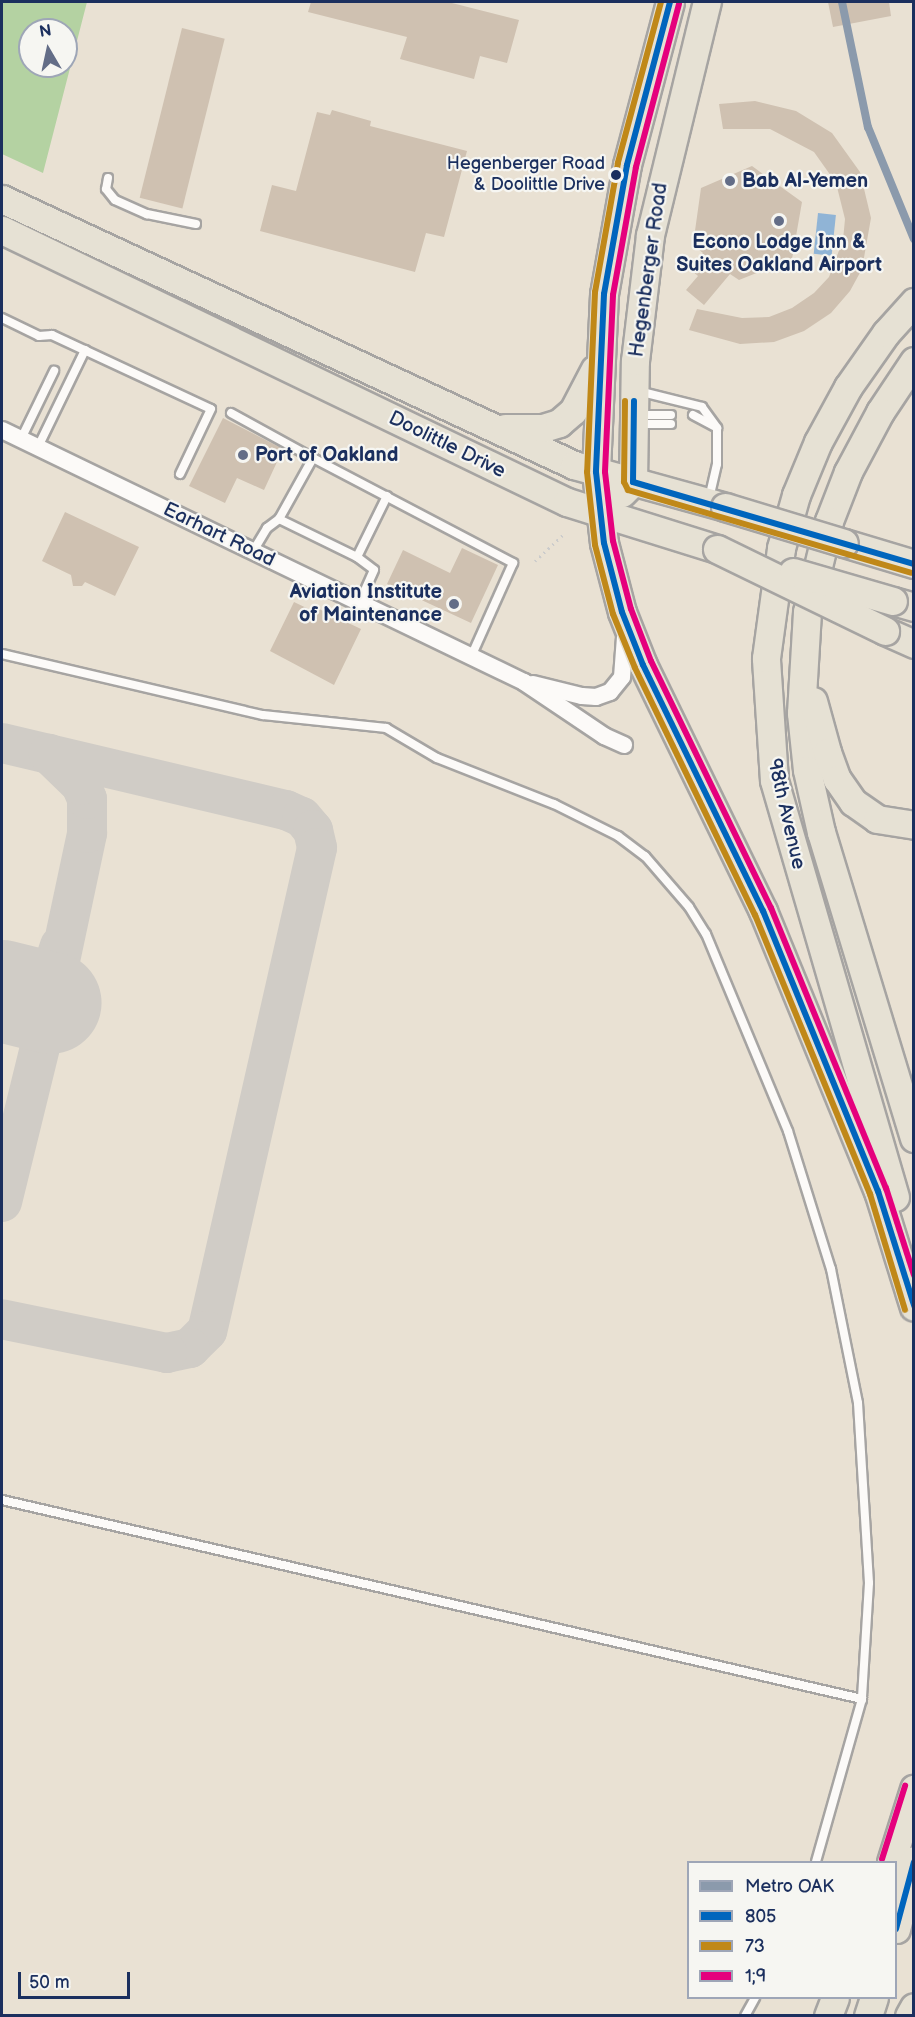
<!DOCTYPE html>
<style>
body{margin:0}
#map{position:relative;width:915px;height:2017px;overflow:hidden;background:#e9e1d3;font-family:"Balsamiq Sans",sans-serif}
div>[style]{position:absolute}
.green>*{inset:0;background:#b4d2a2}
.water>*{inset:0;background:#90b4d6;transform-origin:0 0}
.taxiway>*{height:40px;margin:-20px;padding:0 20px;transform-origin:20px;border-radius:20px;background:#d0ccc6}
.runway>*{height:102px;margin:-51px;padding:0 51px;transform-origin:51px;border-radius:51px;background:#d0ccc6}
.building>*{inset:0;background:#cfc1b1;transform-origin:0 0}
.path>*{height:3px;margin-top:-1.5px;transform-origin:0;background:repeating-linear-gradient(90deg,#cbcbcb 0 1.5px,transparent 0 6px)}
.roads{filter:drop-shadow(2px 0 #a6a4a2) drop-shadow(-2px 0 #a6a4a2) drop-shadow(0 2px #a6a4a2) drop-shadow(0 -2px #a6a4a2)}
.service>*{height:8px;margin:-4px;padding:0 4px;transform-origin:4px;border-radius:4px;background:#fcfaf8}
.minor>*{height:16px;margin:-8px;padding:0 8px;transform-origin:8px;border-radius:8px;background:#fcfaf8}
.primary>*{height:27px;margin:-13.5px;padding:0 13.5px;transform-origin:13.5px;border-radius:13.5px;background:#e6e1d4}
.bridges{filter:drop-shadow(2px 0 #a6a4a2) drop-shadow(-2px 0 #a6a4a2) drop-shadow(0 2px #a6a4a2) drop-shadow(0 -2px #a6a4a2)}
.primary-bridge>*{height:27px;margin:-13.5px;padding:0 13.5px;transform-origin:13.5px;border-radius:13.5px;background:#e6e1d4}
.bus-1>*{height:6px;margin:-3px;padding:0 3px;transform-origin:3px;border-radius:3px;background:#0065bd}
.bus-2>*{height:6px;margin:-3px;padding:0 3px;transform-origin:3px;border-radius:3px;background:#c08818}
.bus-3>*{height:6px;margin:-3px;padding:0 3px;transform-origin:3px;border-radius:3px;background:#e5007d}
.metro-1>*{height:8px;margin:-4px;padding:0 4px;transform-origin:4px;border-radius:4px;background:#8b9aac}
.dots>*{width:16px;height:16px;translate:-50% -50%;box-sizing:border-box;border:3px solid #f6f6f2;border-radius:50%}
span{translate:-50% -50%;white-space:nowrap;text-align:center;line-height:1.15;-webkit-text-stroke:4.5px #f6f6f2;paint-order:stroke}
.bus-label{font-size:18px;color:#1b2f5e}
.right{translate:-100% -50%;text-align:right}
.poi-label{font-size:20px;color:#1b2f5e;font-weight:700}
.left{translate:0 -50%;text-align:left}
.street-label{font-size:20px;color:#1b2f5e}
.frame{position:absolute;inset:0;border:3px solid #1b2f5e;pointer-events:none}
.legend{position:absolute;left:687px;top:1861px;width:210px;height:138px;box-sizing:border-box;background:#f6f6f2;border:2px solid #9ea6b7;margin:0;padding:8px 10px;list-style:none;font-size:18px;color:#1b2f5e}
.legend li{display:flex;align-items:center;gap:12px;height:30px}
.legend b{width:30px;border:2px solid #9ea6b7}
.north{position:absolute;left:18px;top:18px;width:60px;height:60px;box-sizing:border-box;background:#f6f6f2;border:2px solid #9ea6b7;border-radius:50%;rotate:351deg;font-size:16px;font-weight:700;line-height:24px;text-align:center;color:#1b2f5e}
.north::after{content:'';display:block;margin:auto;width:21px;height:27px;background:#636d87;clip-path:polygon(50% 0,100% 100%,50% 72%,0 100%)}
.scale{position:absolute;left:18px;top:1972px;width:112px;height:27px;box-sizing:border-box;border:3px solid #1b2f5e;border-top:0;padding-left:8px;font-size:18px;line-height:21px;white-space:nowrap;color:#1b2f5e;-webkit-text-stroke:4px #f6f6f2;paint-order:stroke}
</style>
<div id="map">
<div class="green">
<i style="clip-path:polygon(evenodd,2px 2px,87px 2px,43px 173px,2px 154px,2px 2px,30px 30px,66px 30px,66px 66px,30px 66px,30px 30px)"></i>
</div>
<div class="water">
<i style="left:818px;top:213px;width:18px;height:41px;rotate:6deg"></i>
</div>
<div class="taxiway">
<i style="left:2px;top:743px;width:292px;rotate:13.3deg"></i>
<i style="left:286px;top:810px;width:17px;rotate:24deg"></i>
<i style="left:302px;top:817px;width:17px;rotate:50deg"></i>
<i style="left:313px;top:830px;width:18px;rotate:77deg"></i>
<i style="left:317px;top:848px;width:495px;rotate:102.8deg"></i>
<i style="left:207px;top:1331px;width:24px;rotate:135deg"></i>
<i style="left:190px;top:1348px;width:24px;rotate:168deg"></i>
<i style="left:167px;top:1353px;width:168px;rotate:-168.4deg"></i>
<i style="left:2px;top:986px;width:40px;rotate:-12deg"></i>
<i style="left:41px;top:978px;width:16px;rotate:-43deg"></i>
<i style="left:53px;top:967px;width:22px;rotate:-72deg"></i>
<i style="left:2px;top:1202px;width:205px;rotate:-76.2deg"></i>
<i style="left:51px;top:1003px;width:174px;rotate:-78deg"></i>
<i style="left:87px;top:833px;width:34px;rotate:-90deg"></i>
<i style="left:87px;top:799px;width:15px;rotate:-113deg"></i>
<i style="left:81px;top:785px;width:45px;rotate:-135.9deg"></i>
</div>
<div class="runway">
<i style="left:2px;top:991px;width:50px;rotate:13.8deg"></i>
</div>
<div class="building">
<i style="clip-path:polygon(311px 2px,448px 2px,519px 20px,507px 63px,480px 56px,474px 79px,400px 59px,407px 37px,308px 12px)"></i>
<i style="clip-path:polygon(828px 2px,889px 2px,891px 16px,833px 27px)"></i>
<i style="left:182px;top:28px;width:44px;height:175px;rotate:14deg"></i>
<i style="clip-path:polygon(755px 101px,796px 111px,832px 133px,860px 172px,871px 218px,862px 269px,850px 291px,831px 313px,804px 331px,774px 342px,740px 344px,689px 330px,697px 309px,742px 318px,769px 317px,792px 308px,814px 293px,829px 277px,843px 240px,845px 219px,836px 183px,814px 152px,770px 129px,723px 129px,719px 104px)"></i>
<i style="clip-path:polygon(332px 110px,371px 121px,370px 126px,467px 151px,444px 237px,426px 233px,415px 272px,260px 231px,272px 185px,296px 191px,317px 112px,330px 115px)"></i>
<i style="clip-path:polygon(752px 166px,802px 202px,792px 259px,739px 280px,730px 274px,704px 305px,686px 290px,698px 276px,690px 269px,703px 253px,693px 245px,701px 188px)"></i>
<i style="clip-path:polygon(223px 418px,283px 449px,264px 490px,237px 478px,225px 503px,189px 486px)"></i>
<i style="clip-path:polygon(65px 512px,139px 547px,115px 596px,85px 582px,82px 586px,73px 586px,71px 575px,42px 561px)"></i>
<i style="clip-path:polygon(462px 548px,498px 565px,471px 623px,387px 584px,403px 550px,450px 573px)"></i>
<i style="clip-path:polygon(294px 602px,317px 613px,319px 609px,361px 629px,334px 685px,270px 651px)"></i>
</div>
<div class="path">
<i style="left:535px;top:561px;width:40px;rotate:-43deg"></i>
</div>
<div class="roads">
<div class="service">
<i style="left:108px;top:178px;width:11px;rotate:100deg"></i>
<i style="left:106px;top:189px;width:14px;rotate:51deg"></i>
<i style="left:115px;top:200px;width:35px;rotate:24deg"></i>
<i style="left:147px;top:214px;width:50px;rotate:11.5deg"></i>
<i style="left:2px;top:318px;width:41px;rotate:25.9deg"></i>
<i style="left:39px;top:336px;width:13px;rotate:-4deg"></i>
<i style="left:52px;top:335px;width:175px;rotate:25deg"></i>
<i style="left:211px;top:409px;width:72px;rotate:115.5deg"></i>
<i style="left:638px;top:391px;width:66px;rotate:14deg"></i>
<i style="left:702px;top:407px;width:26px;rotate:54deg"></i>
<i style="left:717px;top:428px;width:36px;rotate:90deg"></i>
<i style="left:717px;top:464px;width:35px;rotate:103deg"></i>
<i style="left:231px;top:413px;width:94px;rotate:28.8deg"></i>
<i style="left:313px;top:458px;width:70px;rotate:119.1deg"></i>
<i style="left:279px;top:519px;width:15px;rotate:143deg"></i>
<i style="left:267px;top:528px;width:27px;rotate:121deg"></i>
<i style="left:637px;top:415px;width:34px"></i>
<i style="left:693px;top:415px;width:24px;rotate:28deg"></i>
<i style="left:637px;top:424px;width:34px"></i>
<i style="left:21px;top:439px;width:76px;rotate:-64.1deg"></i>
<i style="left:38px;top:447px;width:108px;rotate:-64.1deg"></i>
<i style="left:313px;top:458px;width:226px;rotate:27.7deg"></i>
<i style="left:513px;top:563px;width:103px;rotate:114.1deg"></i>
<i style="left:279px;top:519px;width:87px;rotate:26deg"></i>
<i style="left:357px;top:557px;width:68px;rotate:-63.8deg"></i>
<i style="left:357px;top:557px;width:21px;rotate:37deg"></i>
<i style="left:374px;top:570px;width:36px;rotate:114deg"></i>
<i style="left:2px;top:654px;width:268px;rotate:13.2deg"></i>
<i style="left:263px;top:715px;width:124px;rotate:6deg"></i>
<i style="left:386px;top:728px;width:59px;rotate:30.5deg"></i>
<i style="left:437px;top:758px;width:126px;rotate:21.5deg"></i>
<i style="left:554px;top:804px;width:72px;rotate:26.6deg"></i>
<i style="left:618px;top:836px;width:34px;rotate:37deg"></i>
<i style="left:645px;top:856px;width:67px;rotate:49.2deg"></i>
<i style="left:689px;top:907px;width:32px;rotate:58deg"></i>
<i style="left:706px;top:934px;width:213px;rotate:67.4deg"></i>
<i style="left:788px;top:1131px;width:145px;rotate:72.7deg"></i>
<i style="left:831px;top:1269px;width:137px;rotate:78.6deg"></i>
<i style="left:858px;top:1403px;width:180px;rotate:86.5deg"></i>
<i style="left:869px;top:1583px;width:116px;rotate:93.5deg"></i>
<i style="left:862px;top:1699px;width:169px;rotate:105.8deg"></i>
<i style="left:2px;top:1500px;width:883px;rotate:13.03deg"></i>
<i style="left:745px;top:2016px;width:21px;rotate:-61deg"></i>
</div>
<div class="minor">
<i style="left:2px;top:430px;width:580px;rotate:25.77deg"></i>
<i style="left:524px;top:682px;width:97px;rotate:34deg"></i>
<i style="left:604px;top:736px;width:22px;rotate:24deg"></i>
<i style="left:533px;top:684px;width:50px;rotate:13.8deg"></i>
<i style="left:582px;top:696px;width:14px;rotate:4deg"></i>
<i style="left:596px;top:697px;width:15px;rotate:-20deg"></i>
<i style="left:610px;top:692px;width:19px;rotate:-51deg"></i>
<i style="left:622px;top:677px;width:40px;rotate:-85.7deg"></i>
</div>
<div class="primary">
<i style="left:670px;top:2px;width:169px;rotate:104.8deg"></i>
<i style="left:627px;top:165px;width:131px;rotate:100.1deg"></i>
<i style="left:604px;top:294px;width:178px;rotate:92.6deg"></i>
<i style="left:596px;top:472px;width:71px;rotate:83.6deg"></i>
<i style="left:604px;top:543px;width:71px;rotate:75.4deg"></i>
<i style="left:622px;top:612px;width:57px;rotate:68.4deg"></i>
<i style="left:643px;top:665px;width:274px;rotate:64deg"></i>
<i style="left:763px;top:911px;width:303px;rotate:67.7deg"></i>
<i style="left:878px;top:1191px;width:121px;rotate:72.8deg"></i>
<i style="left:2px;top:199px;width:631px;rotate:24.94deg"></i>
<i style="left:574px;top:465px;width:157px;rotate:15.5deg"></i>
<i style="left:2px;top:230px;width:627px;rotate:25.71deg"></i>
<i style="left:567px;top:502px;width:157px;rotate:17.4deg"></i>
<i style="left:914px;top:361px;width:61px;rotate:123.7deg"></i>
<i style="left:880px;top:412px;width:68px;rotate:118.1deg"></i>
<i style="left:848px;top:472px;width:53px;rotate:111.2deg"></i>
<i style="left:829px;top:521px;width:94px;rotate:103.6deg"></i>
<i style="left:807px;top:612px;width:101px;rotate:93.4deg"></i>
<i style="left:801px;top:713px;width:57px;rotate:84deg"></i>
<i style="left:807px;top:770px;width:64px;rotate:77.3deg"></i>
<i style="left:821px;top:832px;width:320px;rotate:73.1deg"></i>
<i style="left:505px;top:428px;width:38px"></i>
<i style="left:543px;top:428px;width:17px;rotate:-17deg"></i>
<i style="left:559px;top:423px;width:18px;rotate:-41deg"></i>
<i style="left:573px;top:411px;width:47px;rotate:-62.4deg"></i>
<i style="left:622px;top:493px;width:16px;rotate:-45deg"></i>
<i style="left:633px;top:482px;width:121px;rotate:-89.1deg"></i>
<i style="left:635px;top:361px;width:127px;rotate:-83.2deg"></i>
<i style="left:650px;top:235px;width:240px;rotate:-76.3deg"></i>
<i style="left:844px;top:543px;width:73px;rotate:16.7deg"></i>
<i style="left:893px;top:601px;width:22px;rotate:16deg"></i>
<i style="left:885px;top:631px;width:32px;rotate:24deg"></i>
<i style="left:813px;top:701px;width:53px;rotate:74.6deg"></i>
<i style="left:827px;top:752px;width:29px;rotate:70deg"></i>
<i style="left:837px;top:779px;width:28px;rotate:55deg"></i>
<i style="left:853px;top:802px;width:29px;rotate:35deg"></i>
<i style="left:877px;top:819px;width:37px;rotate:9deg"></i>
<i style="left:895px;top:1197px;width:434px;rotate:-106.2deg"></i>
<i style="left:774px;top:780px;width:122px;rotate:-93.8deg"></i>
<i style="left:766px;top:658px;width:111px;rotate:-82.2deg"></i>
<i style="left:781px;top:548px;width:55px;rotate:-74.2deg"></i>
<i style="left:796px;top:495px;width:57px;rotate:-67.5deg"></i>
<i style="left:818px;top:442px;width:63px;rotate:-61.4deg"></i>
<i style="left:848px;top:387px;width:66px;rotate:-54.9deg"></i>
<i style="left:886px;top:333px;width:42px;rotate:-47.9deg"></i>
<i style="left:891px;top:1862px;width:77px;rotate:-72.5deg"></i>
<i style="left:896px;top:1929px;width:71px;rotate:-75.4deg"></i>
<i style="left:828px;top:2016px;width:19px;rotate:-69deg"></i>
<i style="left:868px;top:2016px;width:19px;rotate:-72deg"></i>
<i style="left:909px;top:2016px;width:10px;rotate:-61deg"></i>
</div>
</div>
<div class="bridges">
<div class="primary-bridge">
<i style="left:725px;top:507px;width:124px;rotate:16.8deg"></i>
<i style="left:717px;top:549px;width:187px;rotate:26deg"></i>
<i style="left:793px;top:572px;width:104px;rotate:16.2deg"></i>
</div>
</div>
<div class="bus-1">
<i style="left:670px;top:2px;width:169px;rotate:104.8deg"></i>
<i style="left:627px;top:165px;width:131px;rotate:100.1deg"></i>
<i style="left:604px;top:294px;width:178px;rotate:92.6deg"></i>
<i style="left:596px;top:472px;width:71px;rotate:83.6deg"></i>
<i style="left:604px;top:543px;width:71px;rotate:75.4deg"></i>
<i style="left:622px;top:612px;width:57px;rotate:68.4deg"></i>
<i style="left:643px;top:665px;width:274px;rotate:64deg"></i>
<i style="left:763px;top:911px;width:303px;rotate:67.7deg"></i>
<i style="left:878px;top:1191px;width:120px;rotate:72.5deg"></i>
<i style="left:634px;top:401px;width:81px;rotate:90.7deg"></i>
<i style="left:633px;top:482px;width:293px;rotate:16.3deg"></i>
<i style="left:896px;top:1929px;width:69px;rotate:-75deg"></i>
</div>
<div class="bus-2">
<i style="left:661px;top:2px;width:167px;rotate:105deg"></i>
<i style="left:618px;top:163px;width:131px;rotate:100.1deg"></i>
<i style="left:595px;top:292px;width:180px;rotate:92.5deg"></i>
<i style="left:587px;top:472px;width:73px;rotate:83.7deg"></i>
<i style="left:595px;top:545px;width:71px;rotate:75.4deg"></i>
<i style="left:613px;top:614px;width:58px;rotate:67.8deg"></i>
<i style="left:635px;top:668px;width:275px;rotate:64.1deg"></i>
<i style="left:755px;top:915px;width:302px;rotate:67.6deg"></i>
<i style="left:870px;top:1194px;width:121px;rotate:73.2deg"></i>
<i style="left:625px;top:401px;width:81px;rotate:90.7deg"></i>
<i style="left:624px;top:482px;width:9px;rotate:63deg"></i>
<i style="left:628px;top:490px;width:295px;rotate:16.3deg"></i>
</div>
<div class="bus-3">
<i style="left:679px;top:4px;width:169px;rotate:104.8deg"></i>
<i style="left:636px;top:167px;width:130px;rotate:100.2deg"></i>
<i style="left:613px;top:295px;width:177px;rotate:92.6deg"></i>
<i style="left:605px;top:472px;width:69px;rotate:83.4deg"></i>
<i style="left:613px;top:541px;width:70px;rotate:75.2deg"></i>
<i style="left:631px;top:609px;width:56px;rotate:69deg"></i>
<i style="left:651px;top:661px;width:275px;rotate:64.1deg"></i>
<i style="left:771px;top:908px;width:303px;rotate:67.7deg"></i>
<i style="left:886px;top:1188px;width:91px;rotate:72.2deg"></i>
<i style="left:882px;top:1859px;width:77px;rotate:-72.5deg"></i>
</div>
<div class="metro-1">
<i style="left:842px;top:2px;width:128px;rotate:78.3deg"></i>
<i style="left:868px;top:127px;width:121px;rotate:67.7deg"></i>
</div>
<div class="dots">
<i style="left:616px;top:175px;background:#1b2f5e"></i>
<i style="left:730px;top:181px;background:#636d87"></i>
<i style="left:779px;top:221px;background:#636d87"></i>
<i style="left:243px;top:455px;background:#636d87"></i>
<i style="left:454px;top:604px;background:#636d87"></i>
</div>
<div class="bus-label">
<span class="right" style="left:605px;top:175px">Hegenberger Road<br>&amp; Doolittle Drive</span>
</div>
<div class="poi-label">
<span class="left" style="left:742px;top:181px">Bab Al-Yemen</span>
<span style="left:779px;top:254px">Econo Lodge Inn &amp;<br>Suites Oakland Airport</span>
<span class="left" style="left:255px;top:455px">Port of Oakland</span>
<span class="right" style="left:442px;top:604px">Aviation Institute<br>of Maintenance</span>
</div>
<div class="street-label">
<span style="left:649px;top:270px;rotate:-82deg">Hegenberger Road</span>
<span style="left:447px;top:445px;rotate:26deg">Doolittle Drive</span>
<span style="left:219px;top:535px;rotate:26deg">Earhart Road</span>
<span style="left:786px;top:814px;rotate:77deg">98th Avenue</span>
</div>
<div class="frame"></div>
<ul class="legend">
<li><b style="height:8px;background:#8b9aac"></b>Metro OAK</li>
<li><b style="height:8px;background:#0065bd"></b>805</li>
<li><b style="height:8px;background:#c08818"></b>73</li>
<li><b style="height:8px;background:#e5007d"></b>1;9</li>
</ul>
<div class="north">N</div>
<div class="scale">50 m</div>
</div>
